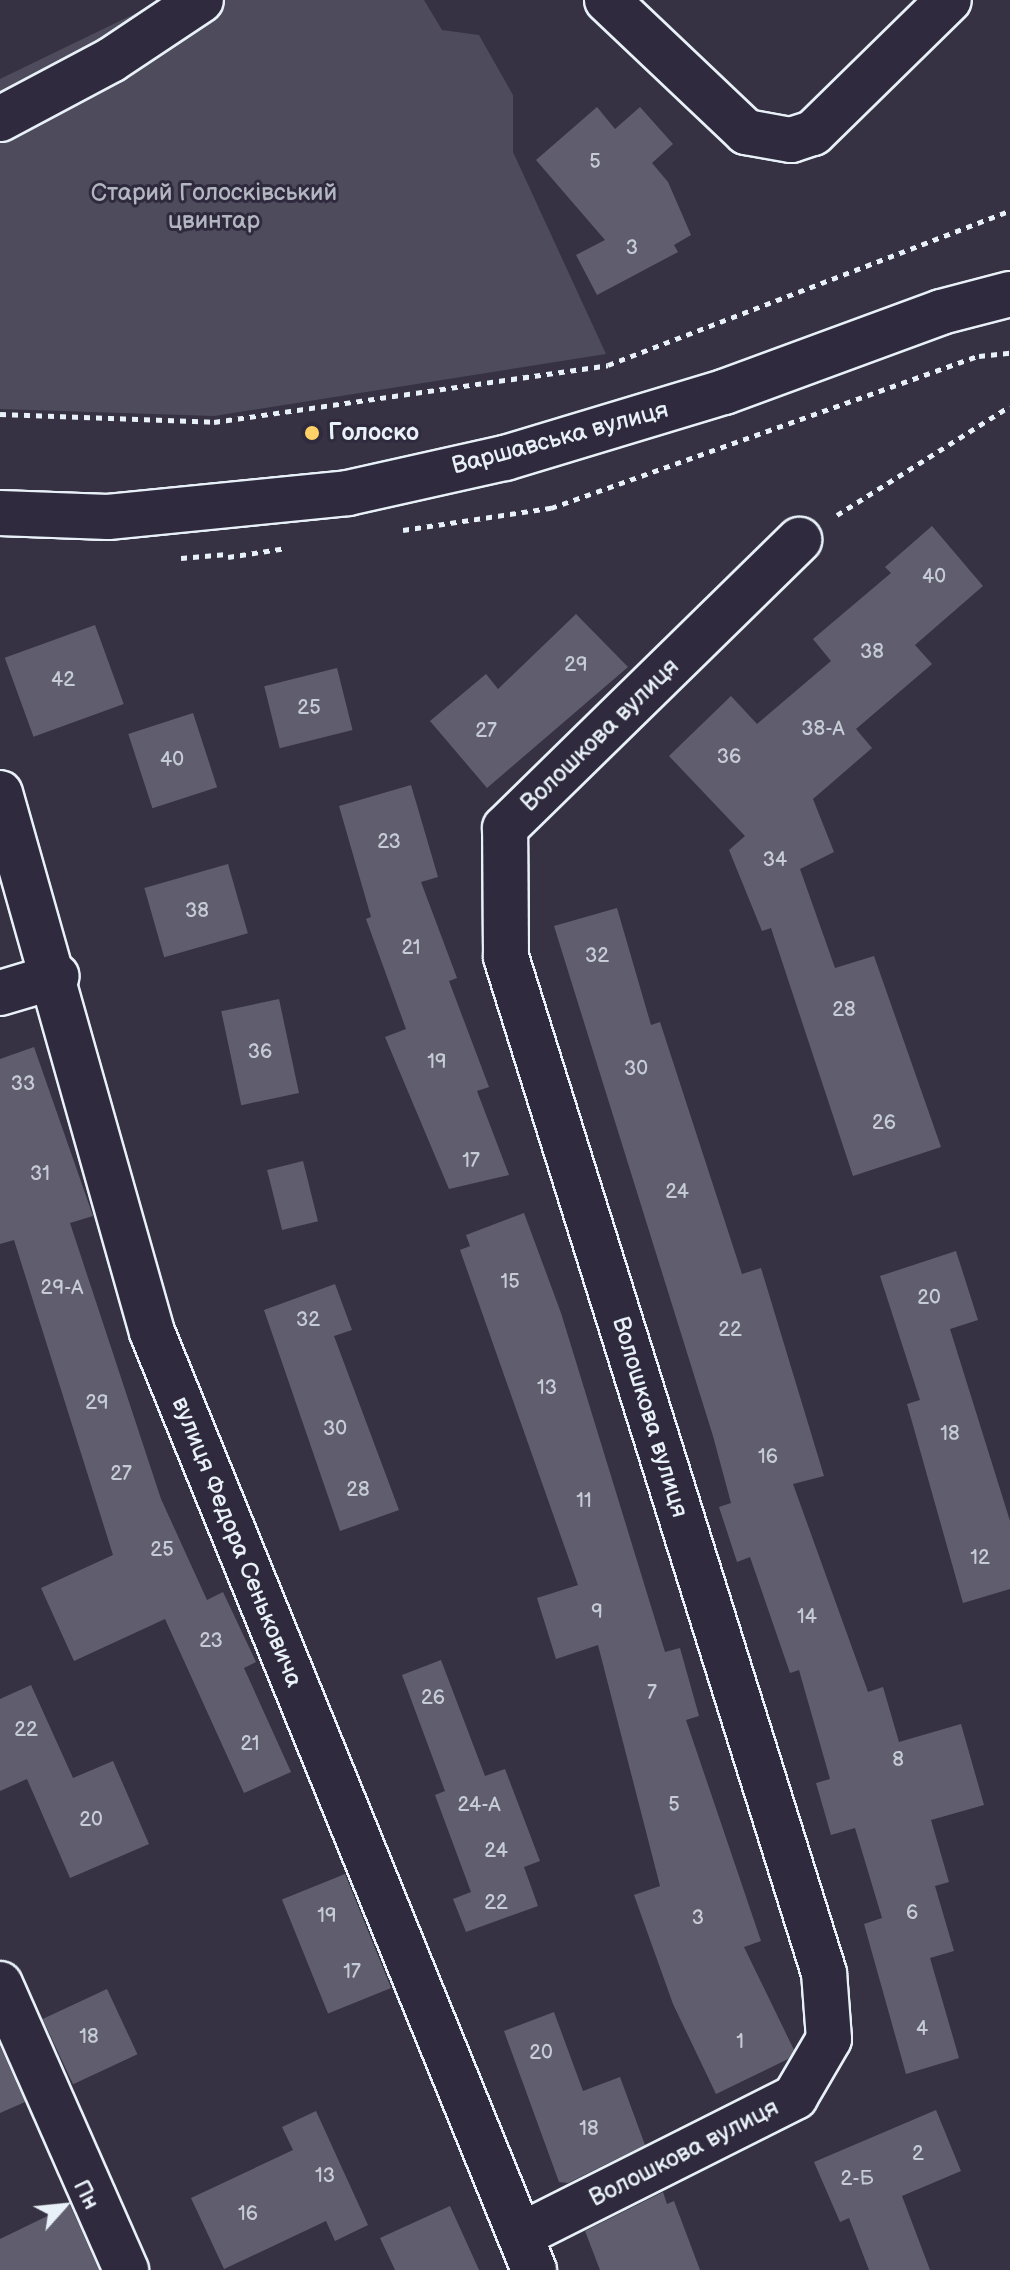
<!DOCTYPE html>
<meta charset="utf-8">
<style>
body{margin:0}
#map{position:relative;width:1010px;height:2270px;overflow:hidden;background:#363244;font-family:"Balsamiq Sans",sans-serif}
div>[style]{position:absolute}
.green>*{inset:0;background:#4d4b5c}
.building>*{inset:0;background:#605e6e;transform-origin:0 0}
.path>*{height:5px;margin-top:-2.5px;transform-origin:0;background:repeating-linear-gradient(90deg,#e8f1f8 0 6px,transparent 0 12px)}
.roads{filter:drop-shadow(2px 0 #e8f1f8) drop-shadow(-2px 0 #e8f1f8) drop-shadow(0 2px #e8f1f8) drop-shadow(0 -2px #e8f1f8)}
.minor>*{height:44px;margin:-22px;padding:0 22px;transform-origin:22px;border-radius:22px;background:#2f2a3d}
.major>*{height:44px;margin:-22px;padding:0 22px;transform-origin:22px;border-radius:22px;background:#2f2a3d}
.dots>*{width:22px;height:22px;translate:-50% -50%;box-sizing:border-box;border:4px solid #2f2a3d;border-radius:50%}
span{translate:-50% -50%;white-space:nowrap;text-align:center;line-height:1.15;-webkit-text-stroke:6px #2f2a3d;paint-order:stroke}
.number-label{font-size:20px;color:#c6ccd6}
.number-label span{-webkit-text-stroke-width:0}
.park-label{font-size:24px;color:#b2b7c1}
.poi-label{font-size:24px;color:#e8f1f8;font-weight:700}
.left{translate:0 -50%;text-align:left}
.street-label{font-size:24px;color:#e8f1f8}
.north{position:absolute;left:24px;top:2166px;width:80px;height:80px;-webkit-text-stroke:6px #2f2a3d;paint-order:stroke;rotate:63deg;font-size:22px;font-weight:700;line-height:32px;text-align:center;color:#e8f1f8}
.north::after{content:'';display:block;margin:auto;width:28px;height:36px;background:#e8f1f8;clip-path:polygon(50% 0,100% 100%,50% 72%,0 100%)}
</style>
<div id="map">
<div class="green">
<i style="clip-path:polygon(163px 0,424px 0,442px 30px,479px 35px,513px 95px,513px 152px,606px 354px,214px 416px,0 409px,0 79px)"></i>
</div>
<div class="building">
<i style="clip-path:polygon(597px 107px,615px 129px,640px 107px,673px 144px,652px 163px,668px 182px,691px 235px,674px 245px,678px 252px,597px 295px,576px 255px,605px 240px,536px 160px)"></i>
<i style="clip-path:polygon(932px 526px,983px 586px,915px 645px,932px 664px,856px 729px,872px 748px,813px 799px,834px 852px,800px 869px,835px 968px,874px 956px,941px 1147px,853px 1176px,771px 928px,762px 931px,729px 850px,745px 836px,669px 756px,731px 696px,757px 724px,831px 661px,813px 639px,891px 573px,885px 567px)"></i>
<i style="clip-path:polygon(576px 614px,628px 667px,487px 788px,430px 721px,486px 674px,498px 689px)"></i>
<i style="left:95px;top:625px;width:84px;height:96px;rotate:70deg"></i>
<i style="left:337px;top:668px;width:64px;height:75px;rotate:76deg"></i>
<i style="left:193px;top:713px;width:78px;height:68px;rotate:72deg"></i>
<i style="clip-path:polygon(411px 785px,438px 877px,421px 882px,457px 978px,449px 981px,489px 1087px,477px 1091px,509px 1175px,449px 1189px,385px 1037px,406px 1029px,366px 919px,371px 917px,339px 806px)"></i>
<i style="left:228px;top:864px;width:72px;height:87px;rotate:74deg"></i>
<i style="clip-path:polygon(617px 908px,651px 1025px,660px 1022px,742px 1274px,761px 1268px,824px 1476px,793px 1484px,868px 1692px,883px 1687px,899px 1742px,961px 1724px,984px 1805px,931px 1820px,949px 1882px,935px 1886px,954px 1951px,930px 1958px,959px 2058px,906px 2074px,864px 1924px,882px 1918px,855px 1828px,831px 1835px,816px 1783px,830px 1779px,799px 1670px,790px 1673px,750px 1557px,737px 1562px,719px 1507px,731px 1503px,713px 1436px,554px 926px)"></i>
<i style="left:279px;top:999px;width:96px;height:59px;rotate:78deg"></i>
<i style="clip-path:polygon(34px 1047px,93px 1216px,70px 1223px,161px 1499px,207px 1600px,223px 1592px,256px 1662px,244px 1668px,291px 1772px,244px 1793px,165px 1619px,74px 1661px,41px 1588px,113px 1555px,14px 1240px,0 1244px,0 1059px)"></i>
<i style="left:303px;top:1161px;width:62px;height:37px;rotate:76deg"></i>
<i style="clip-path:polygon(524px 1213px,561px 1313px,665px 1652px,680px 1648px,699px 1716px,686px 1720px,761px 1941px,744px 1947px,794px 2050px,788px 2059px,716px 2094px,673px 2004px,634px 1895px,660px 1886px,598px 1645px,556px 1659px,537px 1598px,578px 1585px,460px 1250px,470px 1246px,466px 1235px)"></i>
<i style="clip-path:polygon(956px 1251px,978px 1320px,950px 1329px,1010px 1521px,1010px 1589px,963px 1603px,907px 1404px,920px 1400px,880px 1276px)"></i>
<i style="clip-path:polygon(335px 1284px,352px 1330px,334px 1336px,399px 1510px,340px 1531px,264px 1310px)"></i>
<i style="clip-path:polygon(441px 1660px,485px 1776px,505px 1769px,540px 1861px,524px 1867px,538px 1906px,466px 1932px,453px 1899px,471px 1892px,435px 1795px,445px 1791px,402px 1675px)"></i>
<i style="clip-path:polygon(31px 1685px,73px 1778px,113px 1761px,149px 1844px,70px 1878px,27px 1779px,0 1791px,0 1699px)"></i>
<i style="left:345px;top:1874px;width:123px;height:68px;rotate:68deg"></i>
<i style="left:107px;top:1989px;width:72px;height:71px;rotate:65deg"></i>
<i style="clip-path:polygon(554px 2012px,583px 2091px,620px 2077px,645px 2145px,568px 2183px,559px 2182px,504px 2031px)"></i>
<i style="clip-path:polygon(0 2046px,25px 2102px,0 2113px)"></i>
<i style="clip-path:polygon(936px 2110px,961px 2171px,902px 2196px,930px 2270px,869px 2270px,849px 2218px,840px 2222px,814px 2162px)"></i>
<i style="clip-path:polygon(316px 2111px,368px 2225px,335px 2241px,326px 2221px,224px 2269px,191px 2198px,293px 2150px,282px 2127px)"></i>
<i style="clip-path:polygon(663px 2192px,667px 2204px,674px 2201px,700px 2270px,600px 2270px,585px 2231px)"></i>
<i style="clip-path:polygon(70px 2205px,99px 2270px,0 2270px,0 2239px)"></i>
<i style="clip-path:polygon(450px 2206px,479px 2270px,395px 2270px,380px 2238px)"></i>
</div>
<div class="path">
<i style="left:0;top:414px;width:214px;rotate:2.1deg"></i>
<i style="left:214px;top:422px;width:398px;rotate:-8.2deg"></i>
<i style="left:608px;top:365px;width:430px;rotate:-21deg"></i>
<i style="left:837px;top:515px;width:204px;rotate:-32.2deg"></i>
<i style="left:403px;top:530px;width:150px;rotate:-8.5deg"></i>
<i style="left:551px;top:508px;width:454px;rotate:-19.6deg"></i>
<i style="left:979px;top:356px;width:31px;rotate:-6deg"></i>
<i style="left:228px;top:557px;width:59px;rotate:-8.8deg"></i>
<i style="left:181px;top:558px;width:46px;rotate:-5deg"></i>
</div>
<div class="roads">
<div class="minor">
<i style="left:607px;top:0;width:192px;rotate:43.5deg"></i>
<i style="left:746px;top:132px;width:46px;rotate:10.1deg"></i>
<i style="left:791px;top:140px;width:23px;rotate:-18deg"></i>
<i style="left:813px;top:133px;width:190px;rotate:-44.4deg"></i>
<i style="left:0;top:119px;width:126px;rotate:-28deg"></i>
<i style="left:111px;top:60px;width:108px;rotate:-33.7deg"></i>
<i style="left:0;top:793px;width:560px;rotate:74.25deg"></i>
<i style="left:152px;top:1332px;width:1013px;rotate:67.84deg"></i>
<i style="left:0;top:993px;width:59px;rotate:-16.6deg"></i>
<i style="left:0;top:1984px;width:313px;rotate:66.2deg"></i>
<i style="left:521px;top:2235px;width:307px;rotate:-26.7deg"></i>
<i style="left:795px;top:2097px;width:67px;rotate:-59.6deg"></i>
<i style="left:829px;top:2039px;width:66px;rotate:-94.3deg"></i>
<i style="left:824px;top:1973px;width:1065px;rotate:-107.38deg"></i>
<i style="left:506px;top:957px;width:129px;rotate:-90.4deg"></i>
<i style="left:505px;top:828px;width:412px;rotate:-44.4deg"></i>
</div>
<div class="major">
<i style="left:0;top:513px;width:108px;rotate:2.1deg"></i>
<i style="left:108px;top:517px;width:241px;rotate:-5.7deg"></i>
<i style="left:348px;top:493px;width:161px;rotate:-12.6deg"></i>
<i style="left:505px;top:458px;width:229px;rotate:-16.8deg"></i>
<i style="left:724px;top:392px;width:231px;rotate:-20.2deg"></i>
<i style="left:941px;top:312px;width:71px;rotate:-14.6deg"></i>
</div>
</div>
<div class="dots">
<i style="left:312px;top:433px;background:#ffd166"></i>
</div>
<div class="number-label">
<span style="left:595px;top:162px">5</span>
<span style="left:632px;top:248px">3</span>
<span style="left:934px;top:577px">40</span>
<span style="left:872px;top:652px">38</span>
<span style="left:576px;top:665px">29</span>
<span style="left:63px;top:680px">42</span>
<span style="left:309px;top:708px">25</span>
<span style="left:823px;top:729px">38-А</span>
<span style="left:486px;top:731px">27</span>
<span style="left:729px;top:757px">36</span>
<span style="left:172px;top:760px">40</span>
<span style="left:389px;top:842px">23</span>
<span style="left:775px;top:860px">34</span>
<span style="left:197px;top:911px">38</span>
<span style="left:411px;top:948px">21</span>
<span style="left:597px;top:956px">32</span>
<span style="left:844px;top:1010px">28</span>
<span style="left:260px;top:1052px">36</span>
<span style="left:437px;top:1062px">19</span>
<span style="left:636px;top:1069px">30</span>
<span style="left:23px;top:1084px">33</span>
<span style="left:884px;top:1123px">26</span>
<span style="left:471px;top:1161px">17</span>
<span style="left:40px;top:1174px">31</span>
<span style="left:677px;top:1192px">24</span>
<span style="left:510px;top:1282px">15</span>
<span style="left:62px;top:1288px">29-А</span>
<span style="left:929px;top:1298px">20</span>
<span style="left:308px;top:1320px">32</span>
<span style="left:730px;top:1330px">22</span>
<span style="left:547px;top:1388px">13</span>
<span style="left:97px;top:1403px">29</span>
<span style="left:335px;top:1429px">30</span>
<span style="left:950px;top:1434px">18</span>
<span style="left:768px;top:1457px">16</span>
<span style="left:121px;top:1474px">27</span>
<span style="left:358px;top:1490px">28</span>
<span style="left:584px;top:1501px">11</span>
<span style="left:162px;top:1550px">25</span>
<span style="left:980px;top:1558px">12</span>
<span style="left:597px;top:1612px">9</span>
<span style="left:807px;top:1617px">14</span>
<span style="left:211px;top:1641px">23</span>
<span style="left:652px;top:1693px">7</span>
<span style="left:433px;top:1698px">26</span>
<span style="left:26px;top:1730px">22</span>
<span style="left:250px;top:1744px">21</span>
<span style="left:898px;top:1760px">8</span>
<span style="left:479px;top:1805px">24-А</span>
<span style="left:674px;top:1805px">5</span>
<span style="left:91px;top:1820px">20</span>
<span style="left:496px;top:1851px">24</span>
<span style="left:496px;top:1903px">22</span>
<span style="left:912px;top:1913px">6</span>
<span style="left:327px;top:1916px">19</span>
<span style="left:698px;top:1918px">3</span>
<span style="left:352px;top:1972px">17</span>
<span style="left:922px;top:2029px">4</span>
<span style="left:89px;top:2037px">18</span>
<span style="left:740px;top:2042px">1</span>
<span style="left:541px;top:2053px">20</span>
<span style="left:589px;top:2129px">18</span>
<span style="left:918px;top:2154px">2</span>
<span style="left:325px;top:2176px">13</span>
<span style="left:857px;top:2179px">2-Б</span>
<span style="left:248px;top:2214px">16</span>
</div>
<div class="park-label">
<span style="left:214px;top:207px">Старий Голосківський<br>цвинтар</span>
</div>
<div class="poi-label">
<span class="left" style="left:328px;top:433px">Голоско</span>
</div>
<div class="street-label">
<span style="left:560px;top:438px;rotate:-15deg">Варшавська вулиця</span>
<span style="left:600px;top:735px;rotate:-44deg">Волошкова вулиця</span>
<span style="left:650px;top:1417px;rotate:73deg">Волошкова вулиця</span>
<span style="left:237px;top:1542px;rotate:68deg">вулиця Федора Сеньковича</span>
<span style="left:684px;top:2153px;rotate:-27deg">Волошкова вулиця</span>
</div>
<div class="north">Пн</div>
</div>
